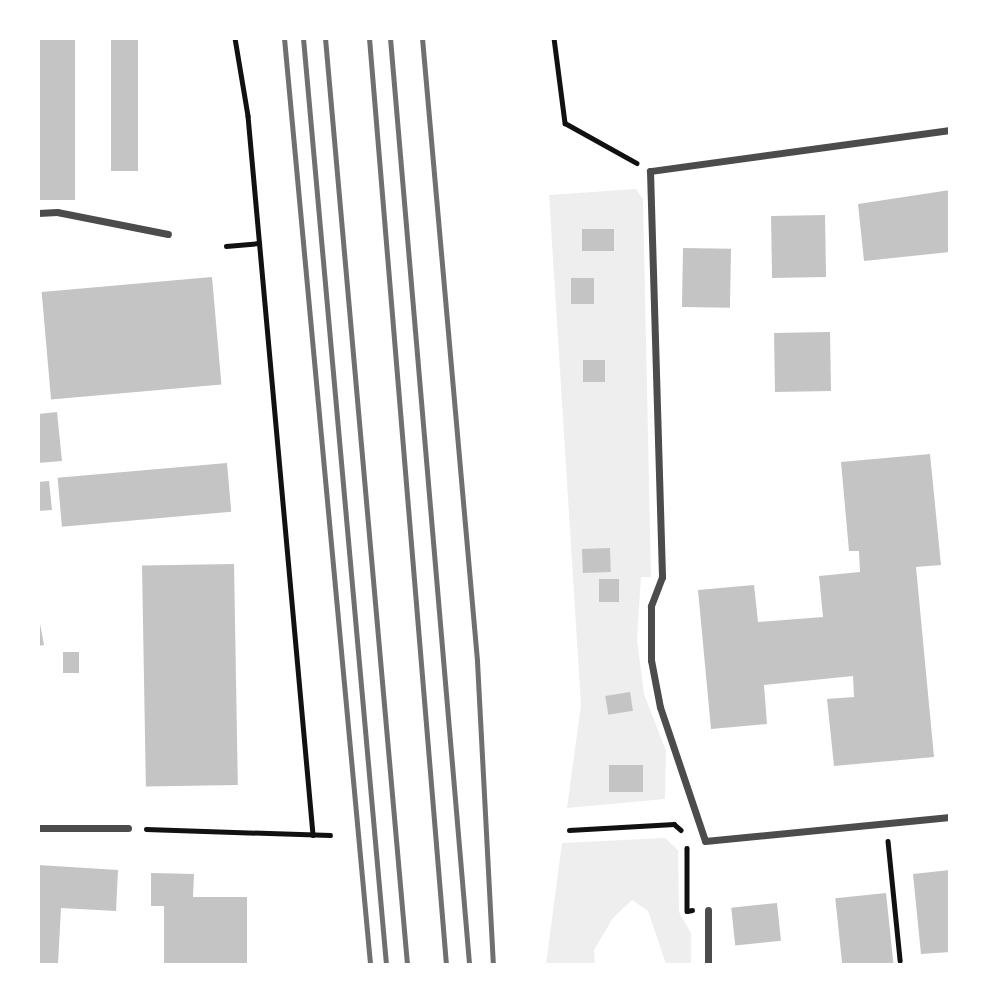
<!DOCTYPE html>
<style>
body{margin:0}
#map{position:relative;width:988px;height:1003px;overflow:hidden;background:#fff;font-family:"Golos Text",sans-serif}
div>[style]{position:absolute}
.green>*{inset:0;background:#eee}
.building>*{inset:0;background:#c4c4c4;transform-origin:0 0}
.path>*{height:4.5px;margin:-2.25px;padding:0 2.25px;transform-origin:2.25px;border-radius:2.25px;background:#111}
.minor>*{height:7px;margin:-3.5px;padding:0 3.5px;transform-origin:3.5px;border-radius:3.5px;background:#4c4c4c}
.rail>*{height:5px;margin:-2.5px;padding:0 2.5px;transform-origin:2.5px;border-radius:2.5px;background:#707070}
span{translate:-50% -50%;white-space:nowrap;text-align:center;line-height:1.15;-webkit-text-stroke:7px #fff;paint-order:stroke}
.frame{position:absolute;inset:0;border:40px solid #fff;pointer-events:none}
</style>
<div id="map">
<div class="green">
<i style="clip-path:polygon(636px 189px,643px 199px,651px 577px,641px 577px,637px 640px,644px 694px,666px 751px,665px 799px,567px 808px,581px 705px,549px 195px)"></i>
<i style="clip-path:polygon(665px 838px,678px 850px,679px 912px,691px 933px,691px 964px,666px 964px,648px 911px,632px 900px,613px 918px,594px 950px,595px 964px,546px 964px,562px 843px)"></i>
</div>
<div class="building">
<i style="left:38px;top:38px;width:37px;height:162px"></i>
<i style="left:111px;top:38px;width:27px;height:133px"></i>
<i style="clip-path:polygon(950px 190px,950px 252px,864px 261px,858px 204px)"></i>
<i style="left:825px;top:215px;width:62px;height:54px;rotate:89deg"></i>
<i style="left:614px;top:229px;width:22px;height:32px;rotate:90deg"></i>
<i style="left:683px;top:248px;width:48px;height:59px;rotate:1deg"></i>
<i style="left:212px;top:277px;width:108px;height:171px;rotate:85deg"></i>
<i style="left:571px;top:278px;width:23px;height:26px"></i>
<i style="left:830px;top:332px;width:59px;height:56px;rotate:89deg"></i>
<i style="left:583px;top:360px;width:22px;height:22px"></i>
<i style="clip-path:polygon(57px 412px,62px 461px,38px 463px,38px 414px)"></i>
<i style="clip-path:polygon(930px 454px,941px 565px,916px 567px,934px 757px,834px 766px,827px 699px,854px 697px,853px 676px,764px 685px,767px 724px,711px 729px,698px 590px,754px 585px,758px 622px,823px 617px,819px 576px,860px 572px,859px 551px,849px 551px,841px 462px)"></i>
<i style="left:227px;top:463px;width:49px;height:170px;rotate:85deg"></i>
<i style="clip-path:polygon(49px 481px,52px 510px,38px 511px,38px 482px)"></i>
<i style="left:610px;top:548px;width:24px;height:28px;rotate:88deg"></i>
<i style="left:234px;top:564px;width:221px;height:92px;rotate:89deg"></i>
<i style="left:599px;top:579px;width:20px;height:23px"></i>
<i style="clip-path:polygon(38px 613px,44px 645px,38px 646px)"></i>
<i style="left:63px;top:652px;width:16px;height:21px"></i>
<i style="left:630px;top:692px;width:19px;height:25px;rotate:81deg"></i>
<i style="left:609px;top:765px;width:34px;height:27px"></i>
<i style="clip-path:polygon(38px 865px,118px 870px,116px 911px,61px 908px,58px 964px,38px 964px)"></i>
<i style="clip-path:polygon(950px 870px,950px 952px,921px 954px,913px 874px)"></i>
<i style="clip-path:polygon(151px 873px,194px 874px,193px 897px,247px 897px,247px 964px,164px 964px,164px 906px,151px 906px)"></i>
<i style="left:886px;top:893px;width:71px;height:51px;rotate:84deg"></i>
<i style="left:777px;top:903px;width:38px;height:46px;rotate:84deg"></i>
</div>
<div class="path">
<i style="left:235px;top:38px;width:79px;rotate:80.5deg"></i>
<i style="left:248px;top:116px;width:722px;rotate:84.83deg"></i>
<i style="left:554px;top:38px;width:86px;rotate:82.6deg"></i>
<i style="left:565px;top:123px;width:82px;rotate:29.1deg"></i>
<i style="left:226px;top:246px;width:33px;rotate:-5deg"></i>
<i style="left:146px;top:829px;width:184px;rotate:1.9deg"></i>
<i style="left:569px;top:830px;width:105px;rotate:-3.3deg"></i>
<i style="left:674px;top:824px;width:9px;rotate:41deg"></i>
<i style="left:888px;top:841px;width:120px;rotate:84.2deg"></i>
<i style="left:687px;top:848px;width:63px;rotate:90deg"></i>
<i style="left:687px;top:911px;width:5px;rotate:-11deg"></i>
</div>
<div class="minor">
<i style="left:950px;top:130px;width:303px;rotate:172.2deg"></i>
<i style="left:650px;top:171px;width:406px;rotate:88.3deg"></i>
<i style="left:662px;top:577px;width:31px;rotate:111deg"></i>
<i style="left:651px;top:606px;width:54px;rotate:90deg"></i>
<i style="left:651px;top:660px;width:48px;rotate:79.2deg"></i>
<i style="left:660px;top:707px;width:141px;rotate:71.4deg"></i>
<i style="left:705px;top:841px;width:246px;rotate:-5.6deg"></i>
<i style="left:38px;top:213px;width:19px;rotate:-3deg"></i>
<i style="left:57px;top:212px;width:113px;rotate:11.2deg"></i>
<i style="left:38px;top:828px;width:90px"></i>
<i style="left:708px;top:910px;width:54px;rotate:90deg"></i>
</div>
<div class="rail">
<i style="left:284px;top:38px;width:930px;rotate:84.69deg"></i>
<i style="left:303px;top:38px;width:930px;rotate:84.88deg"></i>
<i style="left:325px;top:38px;width:930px;rotate:84.94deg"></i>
<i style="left:369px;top:38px;width:929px;rotate:85.25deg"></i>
<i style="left:390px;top:38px;width:929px;rotate:85.12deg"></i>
<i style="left:422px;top:38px;width:625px;rotate:84.95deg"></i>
<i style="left:477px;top:661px;width:303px;rotate:87deg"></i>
</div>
<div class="frame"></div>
</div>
